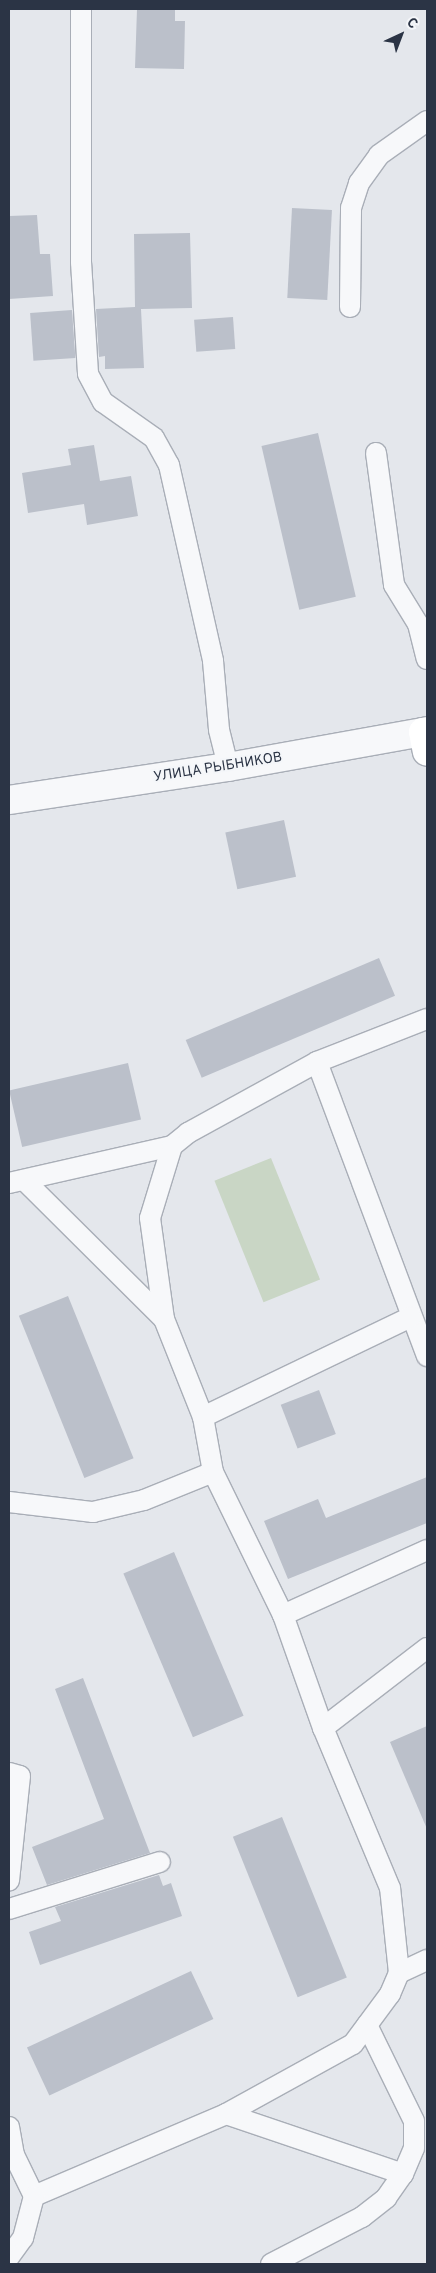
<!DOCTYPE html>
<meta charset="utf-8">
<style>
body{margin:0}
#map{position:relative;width:436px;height:2273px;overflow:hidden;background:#e4e7ec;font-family:Overpass,sans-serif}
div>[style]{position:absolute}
.green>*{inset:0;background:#c9d6c5;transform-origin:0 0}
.building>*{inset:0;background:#bbc0ca;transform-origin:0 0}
.roads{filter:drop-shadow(1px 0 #a9aeb7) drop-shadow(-1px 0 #a9aeb7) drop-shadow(0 1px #a9aeb7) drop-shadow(0 -1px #a9aeb7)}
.lane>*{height:20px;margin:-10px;padding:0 10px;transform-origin:10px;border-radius:10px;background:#f7f8fa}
.street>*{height:28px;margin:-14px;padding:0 14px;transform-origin:14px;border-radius:14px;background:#f7f8fa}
.secondary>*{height:28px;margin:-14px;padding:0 14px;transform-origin:14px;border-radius:14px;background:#fff}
span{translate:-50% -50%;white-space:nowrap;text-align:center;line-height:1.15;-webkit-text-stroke:4px #f4f6f9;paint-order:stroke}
.street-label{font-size:14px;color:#2b3445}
.frame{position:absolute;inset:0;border:10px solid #2b3445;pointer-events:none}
.north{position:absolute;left:376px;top:10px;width:50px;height:50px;-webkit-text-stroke:4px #f4f6f9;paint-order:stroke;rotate:43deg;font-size:14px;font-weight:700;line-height:20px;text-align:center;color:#2b3445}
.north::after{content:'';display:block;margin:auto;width:18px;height:22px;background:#2b3445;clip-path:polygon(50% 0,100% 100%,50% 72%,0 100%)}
</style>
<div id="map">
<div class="green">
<i style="left:271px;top:1158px;width:131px;height:61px;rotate:68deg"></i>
</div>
<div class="building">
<i style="clip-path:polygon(137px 9px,175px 9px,175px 21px,185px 21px,184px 69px,135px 68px)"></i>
<i style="left:292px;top:208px;width:40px;height:90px;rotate:3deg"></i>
<i style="clip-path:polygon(37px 215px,40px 254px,50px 254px,53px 296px,9px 299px,9px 216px)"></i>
<i style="clip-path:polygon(190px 233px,192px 308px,141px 309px,144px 368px,105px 369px,105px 356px,99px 357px,96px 309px,135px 307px,134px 234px)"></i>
<i style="left:72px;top:310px;width:48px;height:42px;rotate:86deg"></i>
<i style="left:233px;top:317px;width:32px;height:39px;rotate:86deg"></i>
<i style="left:318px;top:433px;width:168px;height:58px;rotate:77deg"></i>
<i style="clip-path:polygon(94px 445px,100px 481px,131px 476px,138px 516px,87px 525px,84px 504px,28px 513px,22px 473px,71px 465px,68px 449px)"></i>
<i style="left:284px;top:820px;width:58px;height:60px;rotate:78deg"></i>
<i style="left:379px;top:958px;width:41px;height:210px;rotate:67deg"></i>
<i style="left:128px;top:1063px;width:58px;height:122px;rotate:77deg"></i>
<i style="left:68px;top:1296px;width:175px;height:53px;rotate:68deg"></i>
<i style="left:319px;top:1390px;width:47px;height:41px;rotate:69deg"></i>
<i style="clip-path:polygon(427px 1477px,427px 1523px,288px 1579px,264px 1521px,318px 1499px,326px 1518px)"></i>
<i style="left:174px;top:1552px;width:178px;height:55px;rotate:67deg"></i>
<i style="clip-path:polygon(83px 1678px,150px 1853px,47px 1885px,32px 1847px,104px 1819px,55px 1689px)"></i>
<i style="clip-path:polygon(427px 1726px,427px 1829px,390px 1742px)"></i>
<i style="left:282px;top:1817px;width:173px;height:53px;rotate:68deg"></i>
<i style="clip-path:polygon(159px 1875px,163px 1886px,171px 1883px,182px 1916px,40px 1965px,29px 1932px,61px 1921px,55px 1907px)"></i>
<i style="left:191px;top:1971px;width:53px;height:181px;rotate:65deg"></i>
</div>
<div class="roads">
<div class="lane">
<i style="left:81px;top:9px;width:253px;rotate:90deg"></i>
<i style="left:81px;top:262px;width:112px;rotate:86.4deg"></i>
<i style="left:88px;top:374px;width:32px;rotate:62deg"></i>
<i style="left:103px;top:402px;width:62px;rotate:35.2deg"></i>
<i style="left:154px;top:438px;width:31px;rotate:61deg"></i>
<i style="left:169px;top:465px;width:201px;rotate:77.3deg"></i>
<i style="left:213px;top:661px;width:69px;rotate:85deg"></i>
<i style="left:219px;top:730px;width:38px;rotate:76deg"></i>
<i style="left:350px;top:307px;width:99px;rotate:-89.4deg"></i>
<i style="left:351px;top:208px;width:26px;rotate:-72deg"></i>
<i style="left:359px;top:183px;width:34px;rotate:-54deg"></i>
<i style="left:379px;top:155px;width:59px;rotate:-35.3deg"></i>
<i style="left:376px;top:453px;width:133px;rotate:82.2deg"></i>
<i style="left:394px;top:585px;width:46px;rotate:58.4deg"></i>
<i style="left:418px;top:624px;width:36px;rotate:76deg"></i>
<i style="left:317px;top:1062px;width:314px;rotate:69.5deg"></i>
<i style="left:24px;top:1180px;width:197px;rotate:44.8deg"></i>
<i style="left:9px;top:1183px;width:167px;rotate:-12.8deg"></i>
<i style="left:203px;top:1417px;width:231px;rotate:-25.7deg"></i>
<i style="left:9px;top:1502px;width:85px;rotate:6.8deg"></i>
<i style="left:93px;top:1512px;width:52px;rotate:-13.2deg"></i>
<i style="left:144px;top:1500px;width:74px;rotate:-22.1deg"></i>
<i style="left:283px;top:1615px;width:158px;rotate:-24.3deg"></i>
<i style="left:323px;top:1728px;width:120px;rotate:-109.5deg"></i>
<i style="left:283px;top:1615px;width:159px;rotate:-116.1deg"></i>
<i style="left:213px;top:1472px;width:56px;rotate:-100.3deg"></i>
<i style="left:203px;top:1417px;width:105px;rotate:-111.7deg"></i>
<i style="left:164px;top:1319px;width:102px;rotate:-97.9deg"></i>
<i style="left:150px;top:1218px;width:75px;rotate:-73deg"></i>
<i style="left:172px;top:1146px;width:21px;rotate:-39deg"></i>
<i style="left:188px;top:1133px;width:147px;rotate:-28.8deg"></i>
<i style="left:317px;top:1062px;width:118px;rotate:-21.4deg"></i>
<i style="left:9px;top:1773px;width:11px;rotate:15deg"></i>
<i style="left:20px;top:1776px;width:105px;rotate:96deg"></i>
<i style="left:9px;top:1909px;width:158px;rotate:-17.3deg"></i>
<i style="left:399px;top:1973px;width:31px;rotate:-25deg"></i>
<i style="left:226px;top:2114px;width:187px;rotate:18.7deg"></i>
<i style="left:9px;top:2127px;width:28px;rotate:80deg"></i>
<i style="left:14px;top:2155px;width:46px;rotate:64deg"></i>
<i style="left:34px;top:2196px;width:209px;rotate:-23.1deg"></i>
<i style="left:226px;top:2114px;width:145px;rotate:-28.9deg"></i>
<i style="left:353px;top:2044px;width:62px;rotate:-53.5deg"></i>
<i style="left:390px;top:1994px;width:23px;rotate:-67deg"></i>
<i style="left:399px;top:1973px;width:85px;rotate:-96deg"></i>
<i style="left:390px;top:1888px;width:173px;rotate:-112.7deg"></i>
<i style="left:323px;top:1728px;width:131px;rotate:-37.6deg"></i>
<i style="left:9px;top:2257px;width:24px;rotate:-54deg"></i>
<i style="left:23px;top:2238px;width:43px;rotate:-75.3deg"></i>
<i style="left:271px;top:2264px;width:102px;rotate:-27.3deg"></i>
<i style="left:362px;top:2217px;width:31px;rotate:-38deg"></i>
<i style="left:386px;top:2198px;width:29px;rotate:-55deg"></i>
<i style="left:403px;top:2174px;width:28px;rotate:-67deg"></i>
<i style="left:414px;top:2148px;width:27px;rotate:-90deg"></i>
<i style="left:414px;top:2121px;width:107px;rotate:-116.1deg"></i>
</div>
<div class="street">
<i style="left:9px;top:800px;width:221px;rotate:-8.6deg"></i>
<i style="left:228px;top:767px;width:198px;rotate:-10.2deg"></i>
</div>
<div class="secondary">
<i style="left:427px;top:731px;width:4px;rotate:166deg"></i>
<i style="left:423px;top:732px;width:20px;rotate:79deg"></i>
</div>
</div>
<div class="street-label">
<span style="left:218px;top:768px;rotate:-9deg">УЛИЦА РЫБНИКОВ</span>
</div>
<div class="frame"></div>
<div class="north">С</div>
</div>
